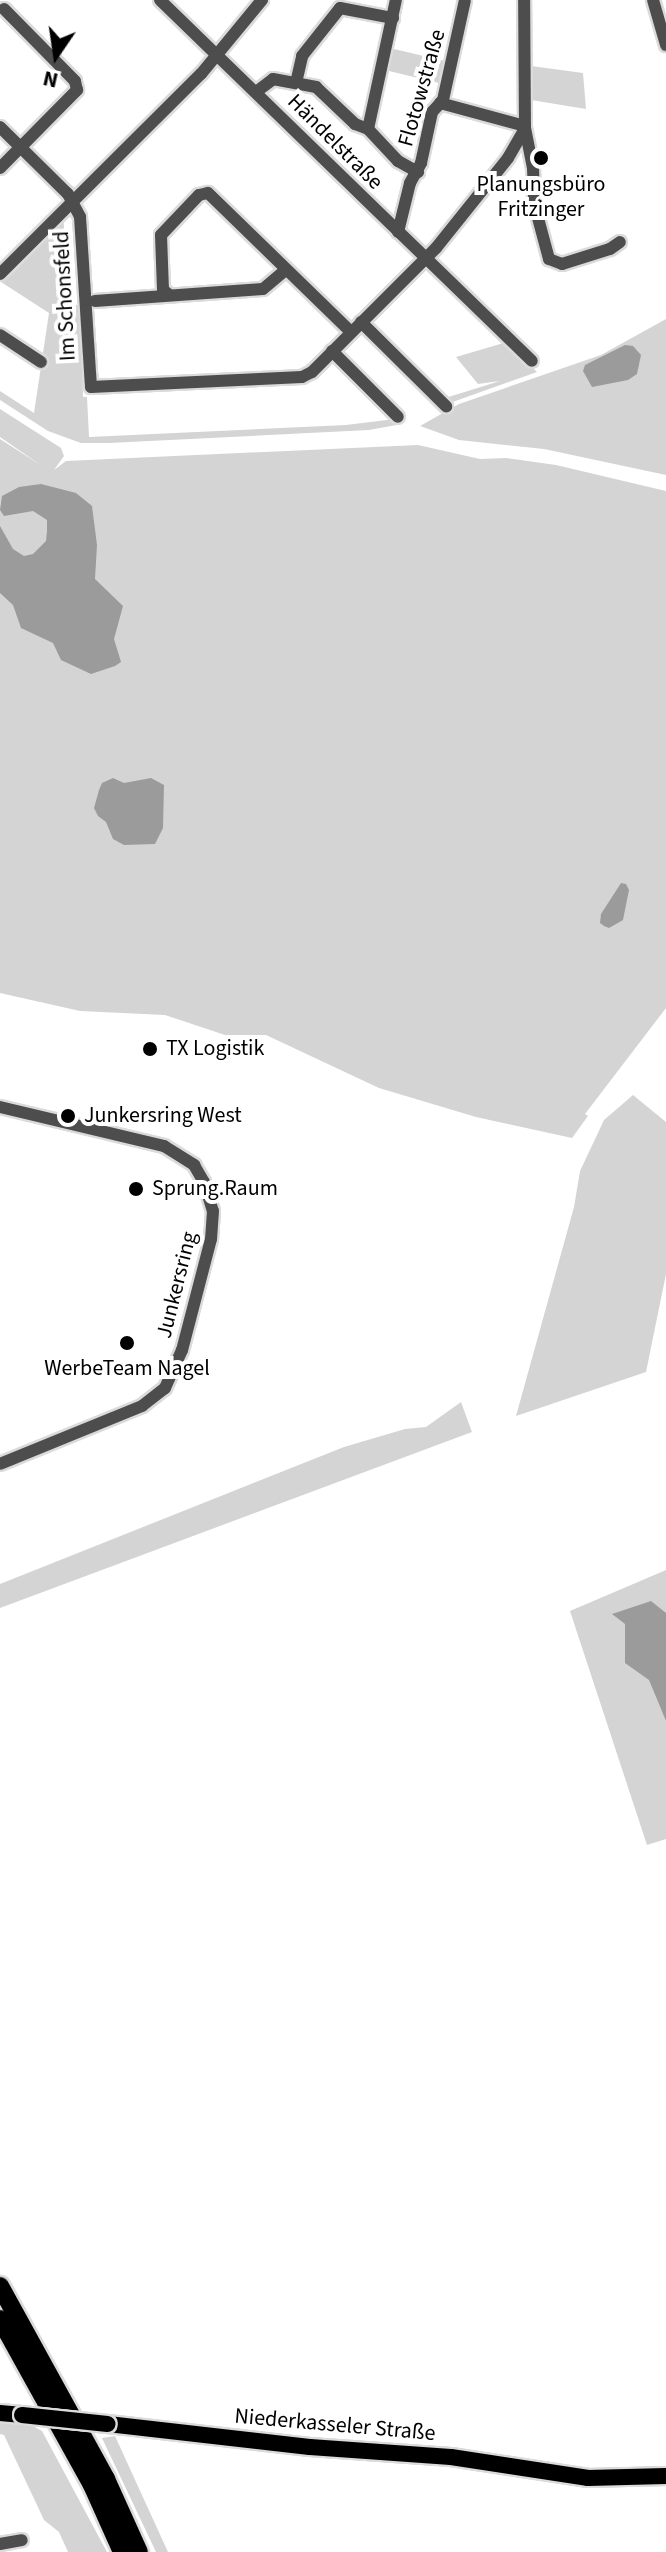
<!DOCTYPE html>
<meta charset="utf-8">
<style>
body{margin:0}
#map{position:relative;width:666px;height:2552px;overflow:hidden;background:#fff;font-family:"Source Sans 3",sans-serif}
div>[style]{position:absolute}
.green>*{inset:0;background:#d4d4d4}
.water>*{inset:0;background:#9b9b9b}
.roads{filter:drop-shadow(2px 0 #dbdbdb) drop-shadow(-2px 0 #dbdbdb) drop-shadow(0 2px #dbdbdb) drop-shadow(0 -2px #dbdbdb)}
.minor>*{height:12px;margin:-6px;padding:0 6px;transform-origin:6px;border-radius:6px;background:#4d4d4d}
.major>*{height:16px;margin:-8px;padding:0 8px;transform-origin:8px;border-radius:8px;background:#000}
.highway>*{height:18px;margin:-9px;padding:0 9px;transform-origin:9px;border-radius:9px;background:#000}
.bridges{filter:drop-shadow(2px 0 #dbdbdb) drop-shadow(-2px 0 #dbdbdb) drop-shadow(0 2px #dbdbdb) drop-shadow(0 -2px #dbdbdb)}
.major-bridge>*{height:16px;margin:-8px;padding:0 8px;transform-origin:8px;border-radius:8px;background:#000}
.dots>*{width:22px;height:22px;translate:-50% -50%;box-sizing:border-box;border:4px solid #fff;border-radius:50%}
span{translate:-50% -50%;white-space:nowrap;text-align:center;line-height:1.15;-webkit-text-stroke:8px #fff;paint-order:stroke}
.street-label{font-size:22px;color:#000}
.poi-label{font-size:22px;color:#000}
.left{translate:0 -50%;text-align:left}
.north{position:absolute;left:16px;top:16px;width:80px;height:80px;-webkit-text-stroke:6px #fff;paint-order:stroke;rotate:193deg;font-size:22px;font-weight:700;line-height:32px;text-align:center;color:#000}
.north::after{content:'';display:block;margin:auto;width:28px;height:36px;background:#000;clip-path:polygon(50% 0,100% 100%,50% 72%,0 100%)}
</style>
<div id="map">
<div class="green">
<i style="clip-path:polygon(394px 49px,445px 61px,443px 84px,385px 70px,389px 52px)"></i>
<i style="clip-path:polygon(531px 66px,583px 73px,586px 109px,531px 100px)"></i>
<i style="clip-path:polygon(63px 213px,69px 305px,81px 305px,83px 397px,87px 397px,89px 437px,346px 425px,395px 419px,402px 424px,369px 430px,109px 443px,81px 443px,48px 431px,0 400px,0 391px,34px 413px,49px 313px,1px 282px,51px 235px,47px 230px)"></i>
<i style="clip-path:polygon(666px 319px,666px 475px,544px 449px,459px 440px,420px 426px,459px 404px,601px 355px)"></i>
<i style="clip-path:polygon(507px 342px,537px 372px,447px 404px,442px 399px,500px 381px,478px 384px,456px 357px)"></i>
<i style="clip-path:polygon(0 409px,61px 448px,64px 456px,54px 470px,66px 461px,418px 445px,480px 459px,506px 458px,556px 465px,666px 491px,666px 1008px,585px 1114px,588px 1116px,572px 1138px,476px 1117px,379px 1088px,266px 1035px,225px 1035px,165px 1015px,80px 1011px,0 993px,0 439px,42px 466px,0 437px)"></i>
<i style="clip-path:polygon(633px 1095px,666px 1122px,666px 1274px,646px 1372px,516px 1416px,574px 1207px,580px 1171px,604px 1120px)"></i>
<i style="clip-path:polygon(461px 1402px,472px 1432px,0 1608px,0 1584px,344px 1447px,405px 1429px,426px 1427px)"></i>
<i style="clip-path:polygon(666px 1570px,666px 1839px,647px 1845px,570px 1611px)"></i>
<i style="clip-path:polygon(0 2422px,31px 2425px,42px 2431px,107px 2552px,68px 2552px,59px 2532px,44px 2520px,4px 2435px,0 2434px)"></i>
<i style="clip-path:polygon(115px 2436px,168px 2552px,156px 2552px,102px 2438px)"></i>
</div>
<div class="water">
<i style="clip-path:polygon(625px 345px,633px 346px,641px 355px,637px 374px,628px 380px,592px 387px,583px 371px,585px 365px)"></i>
<i style="clip-path:polygon(41px 484px,76px 493px,92px 506px,97px 545px,95px 579px,123px 606px,114px 639px,121px 662px,115px 666px,91px 674px,61px 660px,53px 643px,21px 628px,13px 605px,0 593px,0 526px,13px 549px,24px 556px,33px 554px,46px 541px,47px 531px,47px 520px,33px 511px,4px 516px,0 510px,2px 496px,19px 487px)"></i>
<i style="clip-path:polygon(113px 778px,124px 783px,151px 778px,164px 785px,163px 828px,155px 844px,124px 845px,113px 839px,106px 822px,98px 816px,94px 808px,99px 790px,102px 783px)"></i>
<i style="clip-path:polygon(621px 883px,626px 884px,629px 890px,623px 920px,609px 928px,604px 926px,600px 923px,601px 914px)"></i>
<i style="clip-path:polygon(651px 1601px,666px 1613px,666px 1721px,649px 1680px,625px 1663px,625px 1624px,612px 1614px)"></i>
</div>
<div class="roads">
<div class="minor">
<i style="left:160px;top:0;width:518px;rotate:44.14deg"></i>
<i style="left:653px;top:0;width:47px;rotate:73.9deg"></i>
<i style="left:296px;top:83px;width:28px;rotate:-77deg"></i>
<i style="left:302px;top:56px;width:61px;rotate:-51.6deg"></i>
<i style="left:340px;top:8px;width:54px;rotate:10.7deg"></i>
<i style="left:256px;top:92px;width:21px;rotate:-37deg"></i>
<i style="left:273px;top:79px;width:44px;rotate:10.5deg"></i>
<i style="left:316px;top:87px;width:54px;rotate:43.5deg"></i>
<i style="left:355px;top:124px;width:14px;rotate:21deg"></i>
<i style="left:368px;top:129px;width:44px;rotate:46.8deg"></i>
<i style="left:398px;top:161px;width:23px;rotate:29deg"></i>
<i style="left:440px;top:103px;width:88px;rotate:15.1deg"></i>
<i style="left:0;top:127px;width:95px;rotate:44.6deg"></i>
<i style="left:68px;top:194px;width:26px;rotate:62deg"></i>
<i style="left:80px;top:217px;width:170px;rotate:86.3deg"></i>
<i style="left:91px;top:387px;width:211px;rotate:-2.7deg"></i>
<i style="left:302px;top:377px;width:11px;rotate:-27deg"></i>
<i style="left:312px;top:372px;width:175px;rotate:-45deg"></i>
<i style="left:436px;top:248px;width:115px;rotate:-51.3deg"></i>
<i style="left:508px;top:158px;width:34px;rotate:-60deg"></i>
<i style="left:525px;top:128px;width:128px;rotate:-90.4deg"></i>
<i style="left:525px;top:128px;width:41px;rotate:78.7deg"></i>
<i style="left:533px;top:168px;width:35px;rotate:88deg"></i>
<i style="left:534px;top:203px;width:58px;rotate:75deg"></i>
<i style="left:549px;top:259px;width:14px;rotate:21deg"></i>
<i style="left:562px;top:264px;width:50px;rotate:-17.4deg"></i>
<i style="left:610px;top:249px;width:12px;rotate:-35deg"></i>
<i style="left:368px;top:129px;width:132px;rotate:-77.8deg"></i>
<i style="left:0;top:168px;width:110px;rotate:-45.4deg"></i>
<i style="left:77px;top:90px;width:9px;rotate:-103deg"></i>
<i style="left:75px;top:81px;width:101px;rotate:-134.6deg"></i>
<i style="left:398px;top:232px;width:50px;rotate:-76.2deg"></i>
<i style="left:410px;top:183px;width:23px;rotate:-61deg"></i>
<i style="left:421px;top:163px;width:52px;rotate:-77.8deg"></i>
<i style="left:432px;top:112px;width:16px;rotate:-47deg"></i>
<i style="left:443px;top:100px;width:102px;rotate:-77.6deg"></i>
<i style="left:0;top:274px;width:284px;rotate:-44.9deg"></i>
<i style="left:201px;top:74px;width:96px;rotate:-50.5deg"></i>
<i style="left:168px;top:294px;width:6px;rotate:-141deg"></i>
<i style="left:163px;top:290px;width:55px;rotate:-92.1deg"></i>
<i style="left:161px;top:235px;width:55px;rotate:-46.5deg"></i>
<i style="left:199px;top:195px;width:9px;rotate:-13deg"></i>
<i style="left:208px;top:193px;width:199px;rotate:44.2deg"></i>
<i style="left:95px;top:301px;width:168px;rotate:-4.1deg"></i>
<i style="left:263px;top:289px;width:30px;rotate:-40deg"></i>
<i style="left:361px;top:322px;width:120px;rotate:44.7deg"></i>
<i style="left:0;top:335px;width:49px;rotate:33.4deg"></i>
<i style="left:332px;top:351px;width:93px;rotate:45deg"></i>
<i style="left:0;top:1107px;width:169px;rotate:13.4deg"></i>
<i style="left:164px;top:1146px;width:36px;rotate:32deg"></i>
<i style="left:194px;top:1165px;width:20px;rotate:60deg"></i>
<i style="left:204px;top:1182px;width:30px;rotate:73deg"></i>
<i style="left:213px;top:1211px;width:28px;rotate:94deg"></i>
<i style="left:211px;top:1239px;width:115px;rotate:104.6deg"></i>
<i style="left:182px;top:1350px;width:42px;rotate:114.1deg"></i>
<i style="left:165px;top:1388px;width:29px;rotate:142deg"></i>
<i style="left:142px;top:1406px;width:153px;rotate:157.8deg"></i>
<i style="left:0;top:2544px;width:22px;rotate:-10deg"></i>
</div>
<div class="major">
<i style="left:0;top:2413px;width:22px;rotate:5deg"></i>
<i style="left:108px;top:2424px;width:203px;rotate:6.5deg"></i>
<i style="left:310px;top:2447px;width:141px;rotate:4.1deg"></i>
<i style="left:451px;top:2457px;width:139px;rotate:8.7deg"></i>
<i style="left:588px;top:2478px;width:78px;rotate:-1.5deg"></i>
</div>
<div class="highway">
<i style="left:0;top:2286px;width:220px;rotate:61.2deg"></i>
<i style="left:106px;top:2479px;width:80px;rotate:65.7deg"></i>
<i style="left:0;top:2319px;width:190px;rotate:61deg"></i>
<i style="left:92px;top:2485px;width:73px;rotate:65.9deg"></i>
</div>
</div>
<div class="bridges">
<div class="major-bridge">
<i style="left:22px;top:2415px;width:86px;rotate:6deg"></i>
</div>
</div>
<div class="dots">
<i style="left:541px;top:158px;background:#000"></i>
<i style="left:150px;top:1049px;background:#000"></i>
<i style="left:68px;top:1116px;background:#000"></i>
<i style="left:136px;top:1189px;background:#000"></i>
<i style="left:127px;top:1343px;background:#000"></i>
</div>
<div class="street-label">
<span style="left:422px;top:88px;rotate:-74deg">Flotowstraße</span>
<span style="left:335px;top:142px;rotate:45deg">Händelstraße</span>
<span style="left:65px;top:296px;rotate:-93deg">Im Schonsfeld</span>
<span style="left:177px;top:1285px;rotate:-76deg">Junkersring</span>
<span style="left:335px;top:2425px;rotate:5deg">Niederkasseler Straße</span>
</div>
<div class="poi-label">
<span style="left:541px;top:197px">Planungsbüro<br>Fritzinger</span>
<span class="left" style="left:166px;top:1049px">TX Logistik</span>
<span class="left" style="left:84px;top:1116px">Junkersring West</span>
<span class="left" style="left:152px;top:1189px">Sprung.Raum</span>
<span style="left:127px;top:1369px">WerbeTeam Nagel</span>
</div>
<div class="north">N</div>
</div>
